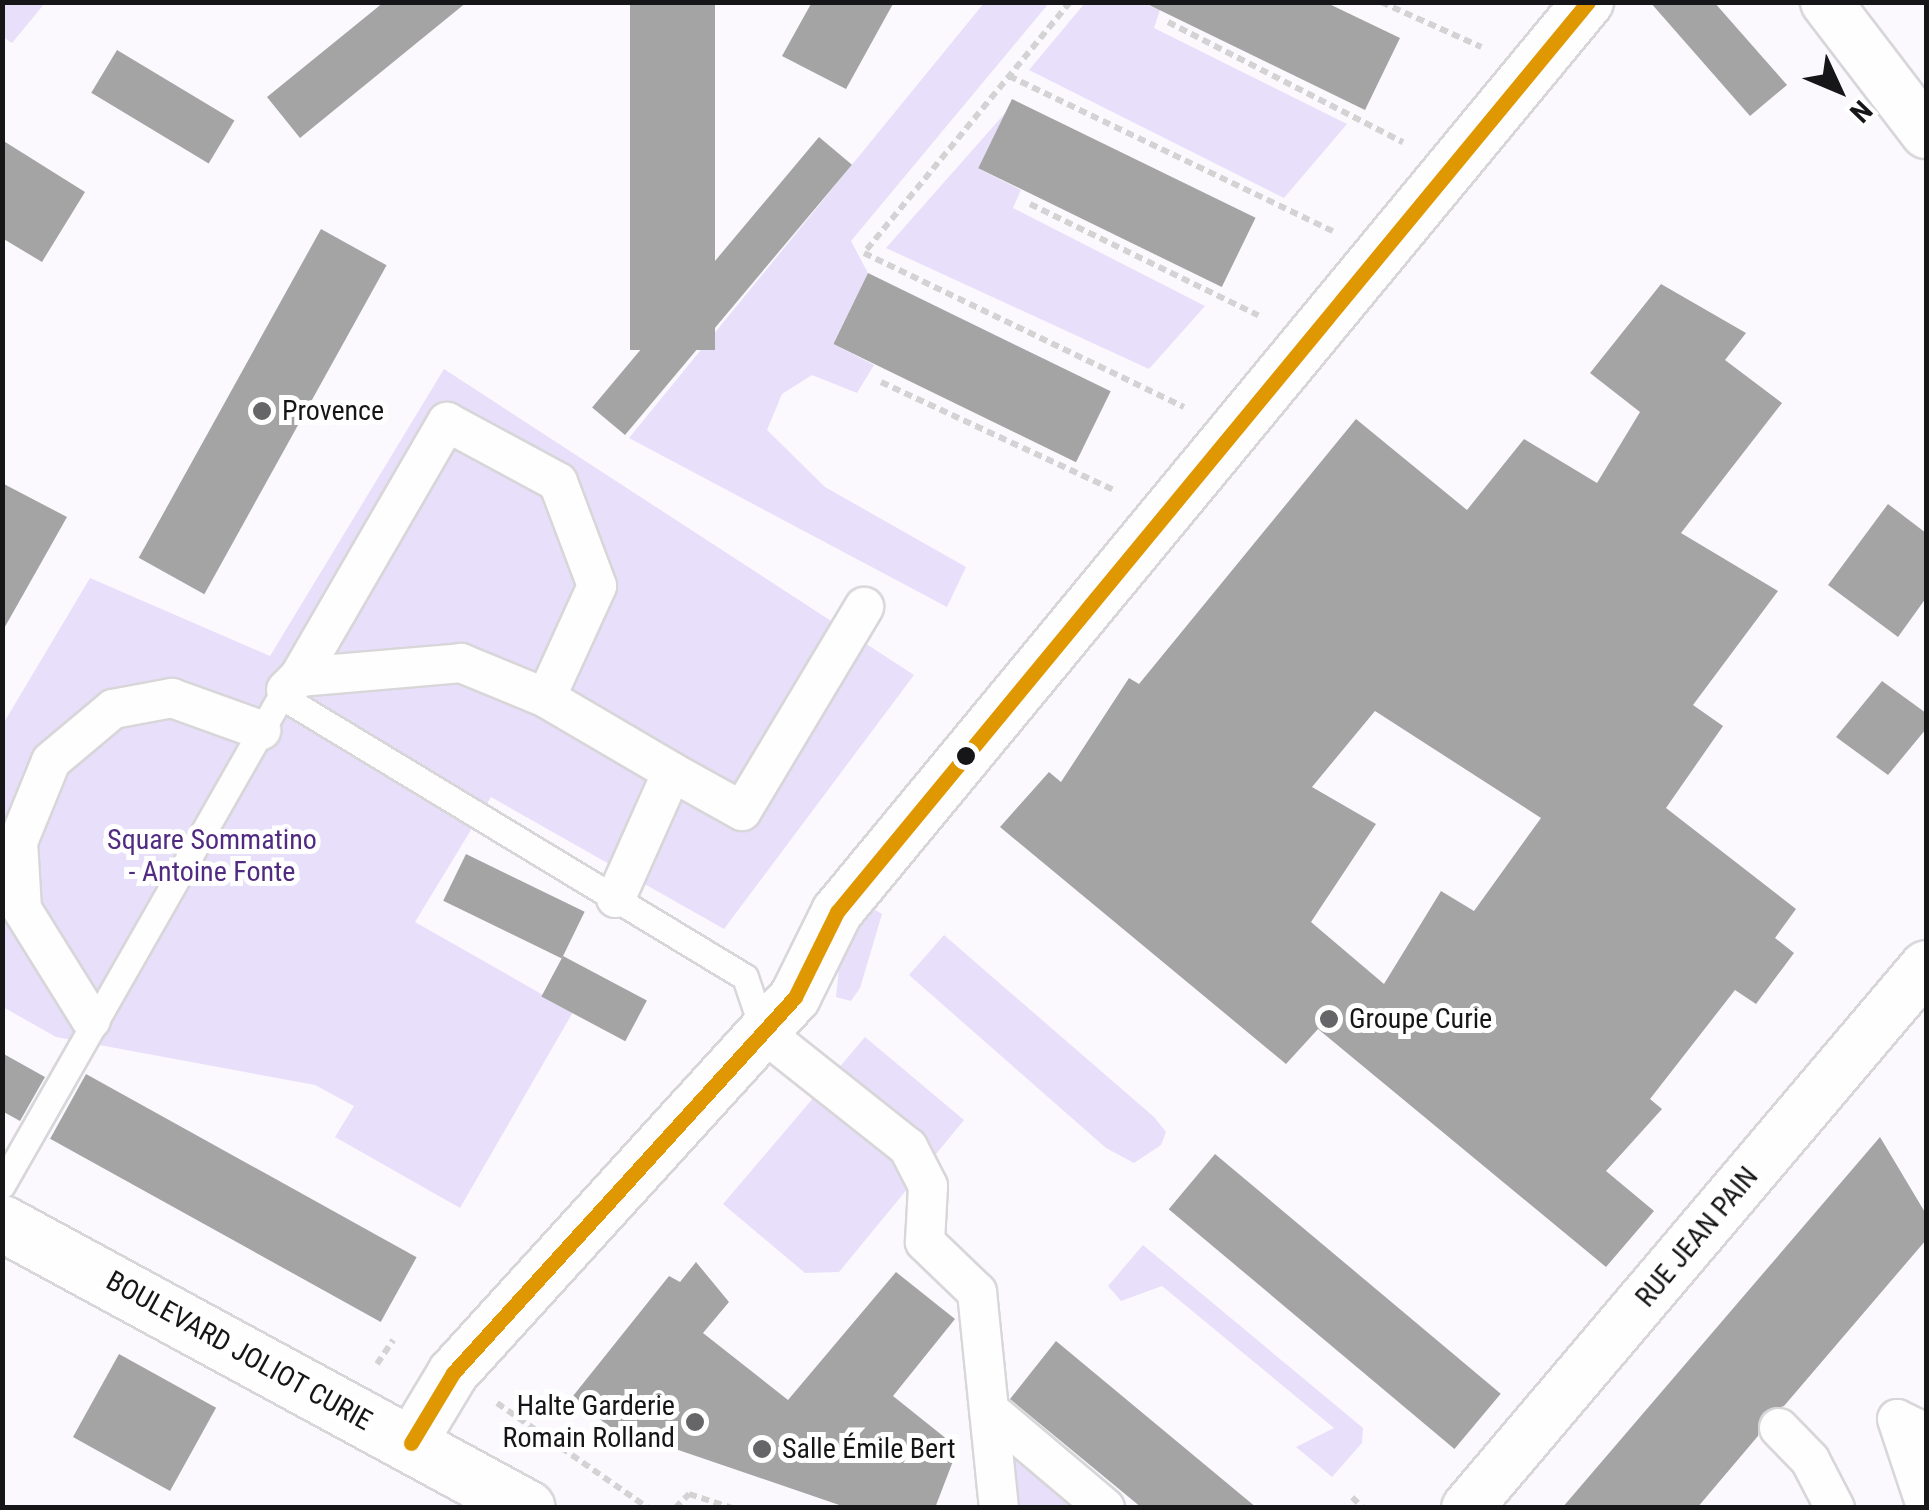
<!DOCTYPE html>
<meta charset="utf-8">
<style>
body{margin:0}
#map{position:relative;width:1929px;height:1510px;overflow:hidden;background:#fbf9fd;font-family:"Roboto Condensed",sans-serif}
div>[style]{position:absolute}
.green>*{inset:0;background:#e8dffb}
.building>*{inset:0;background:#a4a4a5;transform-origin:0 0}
.path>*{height:6px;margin-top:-3px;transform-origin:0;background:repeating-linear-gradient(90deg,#d3d3d3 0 8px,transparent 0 13px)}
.roads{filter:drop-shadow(2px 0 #d8d6d9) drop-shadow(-2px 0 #d8d6d9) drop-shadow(0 2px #d8d6d9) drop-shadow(0 -2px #d8d6d9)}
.service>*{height:25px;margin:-12.5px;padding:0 12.5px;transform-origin:12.5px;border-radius:12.5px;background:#fefeff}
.pedestrian>*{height:38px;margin:-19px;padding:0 19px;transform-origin:19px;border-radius:19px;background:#fefeff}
.minor>*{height:50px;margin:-25px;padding:0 25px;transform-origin:25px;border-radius:25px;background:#fefeff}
.tertiary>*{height:55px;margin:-27.5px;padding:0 27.5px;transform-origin:27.5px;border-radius:27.5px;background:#fefeff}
.bus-1>*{height:15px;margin:-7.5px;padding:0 7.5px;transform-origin:7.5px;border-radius:7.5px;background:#e09802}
.dots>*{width:28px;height:28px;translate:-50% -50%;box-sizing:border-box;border:5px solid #fff;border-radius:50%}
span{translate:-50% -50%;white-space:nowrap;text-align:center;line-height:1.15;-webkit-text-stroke:10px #fff;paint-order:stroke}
.poi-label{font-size:28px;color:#161517}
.left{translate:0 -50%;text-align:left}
.right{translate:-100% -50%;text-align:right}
.park-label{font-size:28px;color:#512b81}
.street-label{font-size:28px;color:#161517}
.frame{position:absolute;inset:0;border:5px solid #161517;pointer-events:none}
.north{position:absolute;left:1789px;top:40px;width:100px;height:100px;-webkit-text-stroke:8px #fff;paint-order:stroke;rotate:134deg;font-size:28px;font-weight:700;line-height:40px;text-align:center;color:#161517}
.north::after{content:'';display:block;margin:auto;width:35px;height:45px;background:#161517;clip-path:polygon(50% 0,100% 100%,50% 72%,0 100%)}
</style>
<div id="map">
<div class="green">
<i style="clip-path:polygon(2px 3px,3px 2px,45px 3px,12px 43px,3px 37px)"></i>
<i style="clip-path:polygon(984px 3px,1049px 3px,851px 241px,868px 273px,833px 344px,874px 365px,857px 393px,812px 375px,782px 394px,767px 430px,825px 487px,966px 567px,947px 607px,629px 438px)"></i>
<i style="clip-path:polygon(1085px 3px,1143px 3px,1160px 10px,1154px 28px,1347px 124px,1284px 198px,1029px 70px)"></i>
<i style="clip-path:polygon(1006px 112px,979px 169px,1021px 190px,1013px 208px,1205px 306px,1149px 369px,886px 248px)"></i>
<i style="clip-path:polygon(444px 369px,914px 675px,724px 929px,491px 797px,415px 922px,573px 1012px,460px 1208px,335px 1137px,354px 1106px,315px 1085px,56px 1037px,3px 1007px,3px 724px,90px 578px,270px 656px)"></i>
<i style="clip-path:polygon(867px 905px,882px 914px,860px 988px,851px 1001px,836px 997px,840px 958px)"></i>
<i style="clip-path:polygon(944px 935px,1154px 1117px,1166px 1132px,1161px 1145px,1134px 1163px,1106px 1148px,909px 975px)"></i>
<i style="clip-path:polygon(865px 1037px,964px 1120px,839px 1272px,805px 1273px,723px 1204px)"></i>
<i style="clip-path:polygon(1143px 1245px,1363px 1428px,1362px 1443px,1332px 1477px,1296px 1447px,1334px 1428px,1162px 1286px,1121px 1301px,1108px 1286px)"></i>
<i style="clip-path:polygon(1009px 1448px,1079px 1507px,1019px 1507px)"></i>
</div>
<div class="building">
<i style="clip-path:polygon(384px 2px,467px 2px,300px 138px,267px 97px)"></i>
<i style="left:630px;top:2px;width:85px;height:348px"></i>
<i style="clip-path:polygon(812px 2px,894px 2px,846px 89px,782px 56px)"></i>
<i style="clip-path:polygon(1143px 2px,1325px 2px,1400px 38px,1365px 110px)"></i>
<i style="clip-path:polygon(1650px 2px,1714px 2px,1787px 85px,1750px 116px)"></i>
<i style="left:117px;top:50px;width:137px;height:50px;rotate:31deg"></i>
<i style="left:1012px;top:99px;width:271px;height:77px;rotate:26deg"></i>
<i style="left:819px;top:137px;width:43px;height:353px;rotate:40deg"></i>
<i style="clip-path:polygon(2px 140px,85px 192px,42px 262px,2px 238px)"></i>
<i style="left:321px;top:229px;width:75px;height:376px;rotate:29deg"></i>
<i style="left:868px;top:273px;width:270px;height:79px;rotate:26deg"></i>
<i style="clip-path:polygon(evenodd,1661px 284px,1746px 333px,1725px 360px,1782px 403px,1681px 533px,1778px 591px,1693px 705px,1723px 726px,1666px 808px,1796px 909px,1775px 938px,1794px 953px,1756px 1004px,1735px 990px,1650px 1099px,1662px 1109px,1606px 1171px,1654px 1211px,1606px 1267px,1318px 1029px,1286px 1064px,1000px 827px,1049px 772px,1061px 782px,1129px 678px,1139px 684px,1356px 419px,1467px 510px,1524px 439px,1597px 483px,1640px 412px,1590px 373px,1661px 284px,1375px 711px,1541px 818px,1474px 911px,1441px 891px,1384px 984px,1311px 922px,1376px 824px,1312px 787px,1375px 711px)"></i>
<i style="clip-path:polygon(2px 483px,67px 517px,2px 632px)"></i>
<i style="clip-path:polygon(1888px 504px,1926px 533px,1926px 598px,1898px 637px,1828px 585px)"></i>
<i style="clip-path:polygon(1882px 681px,1926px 713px,1926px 729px,1888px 775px,1836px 737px)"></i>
<i style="left:466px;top:854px;width:132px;height:52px;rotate:26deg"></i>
<i style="left:563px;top:956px;width:95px;height:46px;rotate:28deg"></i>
<i style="clip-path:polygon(2px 1053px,45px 1077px,20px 1121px,2px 1111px)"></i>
<i style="left:86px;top:1074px;width:378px;height:74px;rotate:29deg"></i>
<i style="clip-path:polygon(1880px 1137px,1926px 1214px,1926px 1240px,1784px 1406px,1763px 1413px,1758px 1436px,1697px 1508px,1562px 1508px)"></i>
<i style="left:1215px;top:1154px;width:373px;height:72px;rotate:40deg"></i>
<i style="clip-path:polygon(696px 1262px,729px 1302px,703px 1333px,788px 1400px,896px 1272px,955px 1319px,893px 1396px,958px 1448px,935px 1508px,848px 1508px,608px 1426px,573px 1396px,669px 1276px,680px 1282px)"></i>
<i style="clip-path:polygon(1056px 1341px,1257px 1508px,1142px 1508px,1010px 1399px)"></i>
<i style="left:119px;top:1354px;width:111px;height:95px;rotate:29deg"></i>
</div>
<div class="path">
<i style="left:1070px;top:2px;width:325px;rotate:129.4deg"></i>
<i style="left:864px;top:253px;width:355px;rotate:25.7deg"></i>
<i style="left:1381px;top:2px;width:110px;rotate:24.2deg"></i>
<i style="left:1168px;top:22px;width:264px;rotate:27.1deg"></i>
<i style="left:1009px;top:76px;width:359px;rotate:25.6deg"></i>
<i style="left:1030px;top:204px;width:254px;rotate:26deg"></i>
<i style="left:881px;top:382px;width:259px;rotate:24.9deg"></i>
<i style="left:377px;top:1364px;width:29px;rotate:-56deg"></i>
<i style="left:497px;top:1403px;width:184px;rotate:34.8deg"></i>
<i style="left:1352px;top:1497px;width:16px;rotate:45deg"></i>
<i style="left:675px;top:1508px;width:20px;rotate:-45deg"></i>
<i style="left:689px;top:1494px;width:45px;rotate:18deg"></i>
</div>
<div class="roads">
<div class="service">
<i style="left:2px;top:1185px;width:563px;rotate:-60.29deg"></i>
<i style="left:281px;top:696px;width:542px;rotate:31.2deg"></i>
<i style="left:745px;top:977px;width:59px;rotate:71.3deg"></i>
</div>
<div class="pedestrian">
<i style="left:299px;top:677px;width:295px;rotate:-59.9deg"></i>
<i style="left:447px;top:422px;width:126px;rotate:28.4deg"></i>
<i style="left:558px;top:482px;width:111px;rotate:69.4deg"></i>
<i style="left:597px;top:586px;width:123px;rotate:114.5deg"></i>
<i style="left:546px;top:698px;width:146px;rotate:30.4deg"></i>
<i style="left:672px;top:772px;width:138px;rotate:114deg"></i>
<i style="left:286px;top:690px;width:18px;rotate:-45deg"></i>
<i style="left:299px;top:677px;width:163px;rotate:-4.9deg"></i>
<i style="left:461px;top:663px;width:92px;rotate:22.4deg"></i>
<i style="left:672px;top:772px;width:80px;rotate:29.1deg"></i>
<i style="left:742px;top:811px;width:238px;rotate:-59.1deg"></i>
<i style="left:91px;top:1020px;width:131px;rotate:-121.9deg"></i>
<i style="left:22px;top:909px;width:67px;rotate:-93.4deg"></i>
<i style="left:18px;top:842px;width:87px;rotate:-67.8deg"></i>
<i style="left:51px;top:761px;width:81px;rotate:-40deg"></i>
<i style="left:113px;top:709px;width:60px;rotate:-10.6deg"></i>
<i style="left:172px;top:698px;width:95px;rotate:19.8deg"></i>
<i style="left:764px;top:1033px;width:184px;rotate:38.4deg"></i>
<i style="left:908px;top:1147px;width:44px;rotate:62.9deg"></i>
<i style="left:928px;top:1186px;width:56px;rotate:93.1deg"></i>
<i style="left:925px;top:1242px;width:72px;rotate:43.9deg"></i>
<i style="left:977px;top:1292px;width:217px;rotate:84.2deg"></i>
<i style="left:989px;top:1410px;width:152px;rotate:40.2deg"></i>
<i style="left:1779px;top:1428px;width:45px;rotate:45.9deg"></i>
<i style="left:1810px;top:1460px;width:54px;rotate:62.5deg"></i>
<i style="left:1926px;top:1433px;width:32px;rotate:-154deg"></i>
<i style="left:1897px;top:1419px;width:92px;rotate:71.6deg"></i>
</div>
<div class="minor">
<i style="left:1826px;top:2px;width:165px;rotate:52.6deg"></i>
<i style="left:411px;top:1443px;width:82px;rotate:-59deg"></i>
<i style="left:453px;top:1373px;width:508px;rotate:-47.71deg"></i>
<i style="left:795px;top:997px;width:95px;rotate:-63.7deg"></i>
<i style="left:837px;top:912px;width:1180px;rotate:-50.47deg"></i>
<i style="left:1467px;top:1508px;width:710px;rotate:-49.74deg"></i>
</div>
<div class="tertiary">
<i style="left:2px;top:1223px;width:597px;rotate:28.5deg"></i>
</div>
</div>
<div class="bus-1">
<i style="left:411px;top:1443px;width:82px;rotate:-59deg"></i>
<i style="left:453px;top:1373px;width:508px;rotate:-47.71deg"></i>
<i style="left:795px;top:997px;width:95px;rotate:-63.7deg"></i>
<i style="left:837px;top:912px;width:1180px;rotate:-50.47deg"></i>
</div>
<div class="dots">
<i style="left:262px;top:411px;background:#666568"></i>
<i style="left:966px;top:756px;background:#161517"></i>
<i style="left:1329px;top:1019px;background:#666568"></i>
<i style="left:695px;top:1422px;background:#666568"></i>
<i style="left:762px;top:1449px;background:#666568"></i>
</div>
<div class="poi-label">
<span class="left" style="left:282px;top:411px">Provence</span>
<span class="left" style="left:1349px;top:1019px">Groupe Curie</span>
<span class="right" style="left:675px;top:1422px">Halte Garderie<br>Romain Rolland</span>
<span class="left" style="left:782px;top:1449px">Salle Émile Bert</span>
</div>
<div class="park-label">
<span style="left:212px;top:856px">Square Sommatino<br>- Antoine Fonte</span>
</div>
<div class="street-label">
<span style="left:1697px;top:1237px;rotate:-50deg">RUE JEAN PAIN</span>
<span style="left:239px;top:1351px;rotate:29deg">BOULEVARD JOLIOT CURIE</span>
</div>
<div class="frame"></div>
<div class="north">N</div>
</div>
